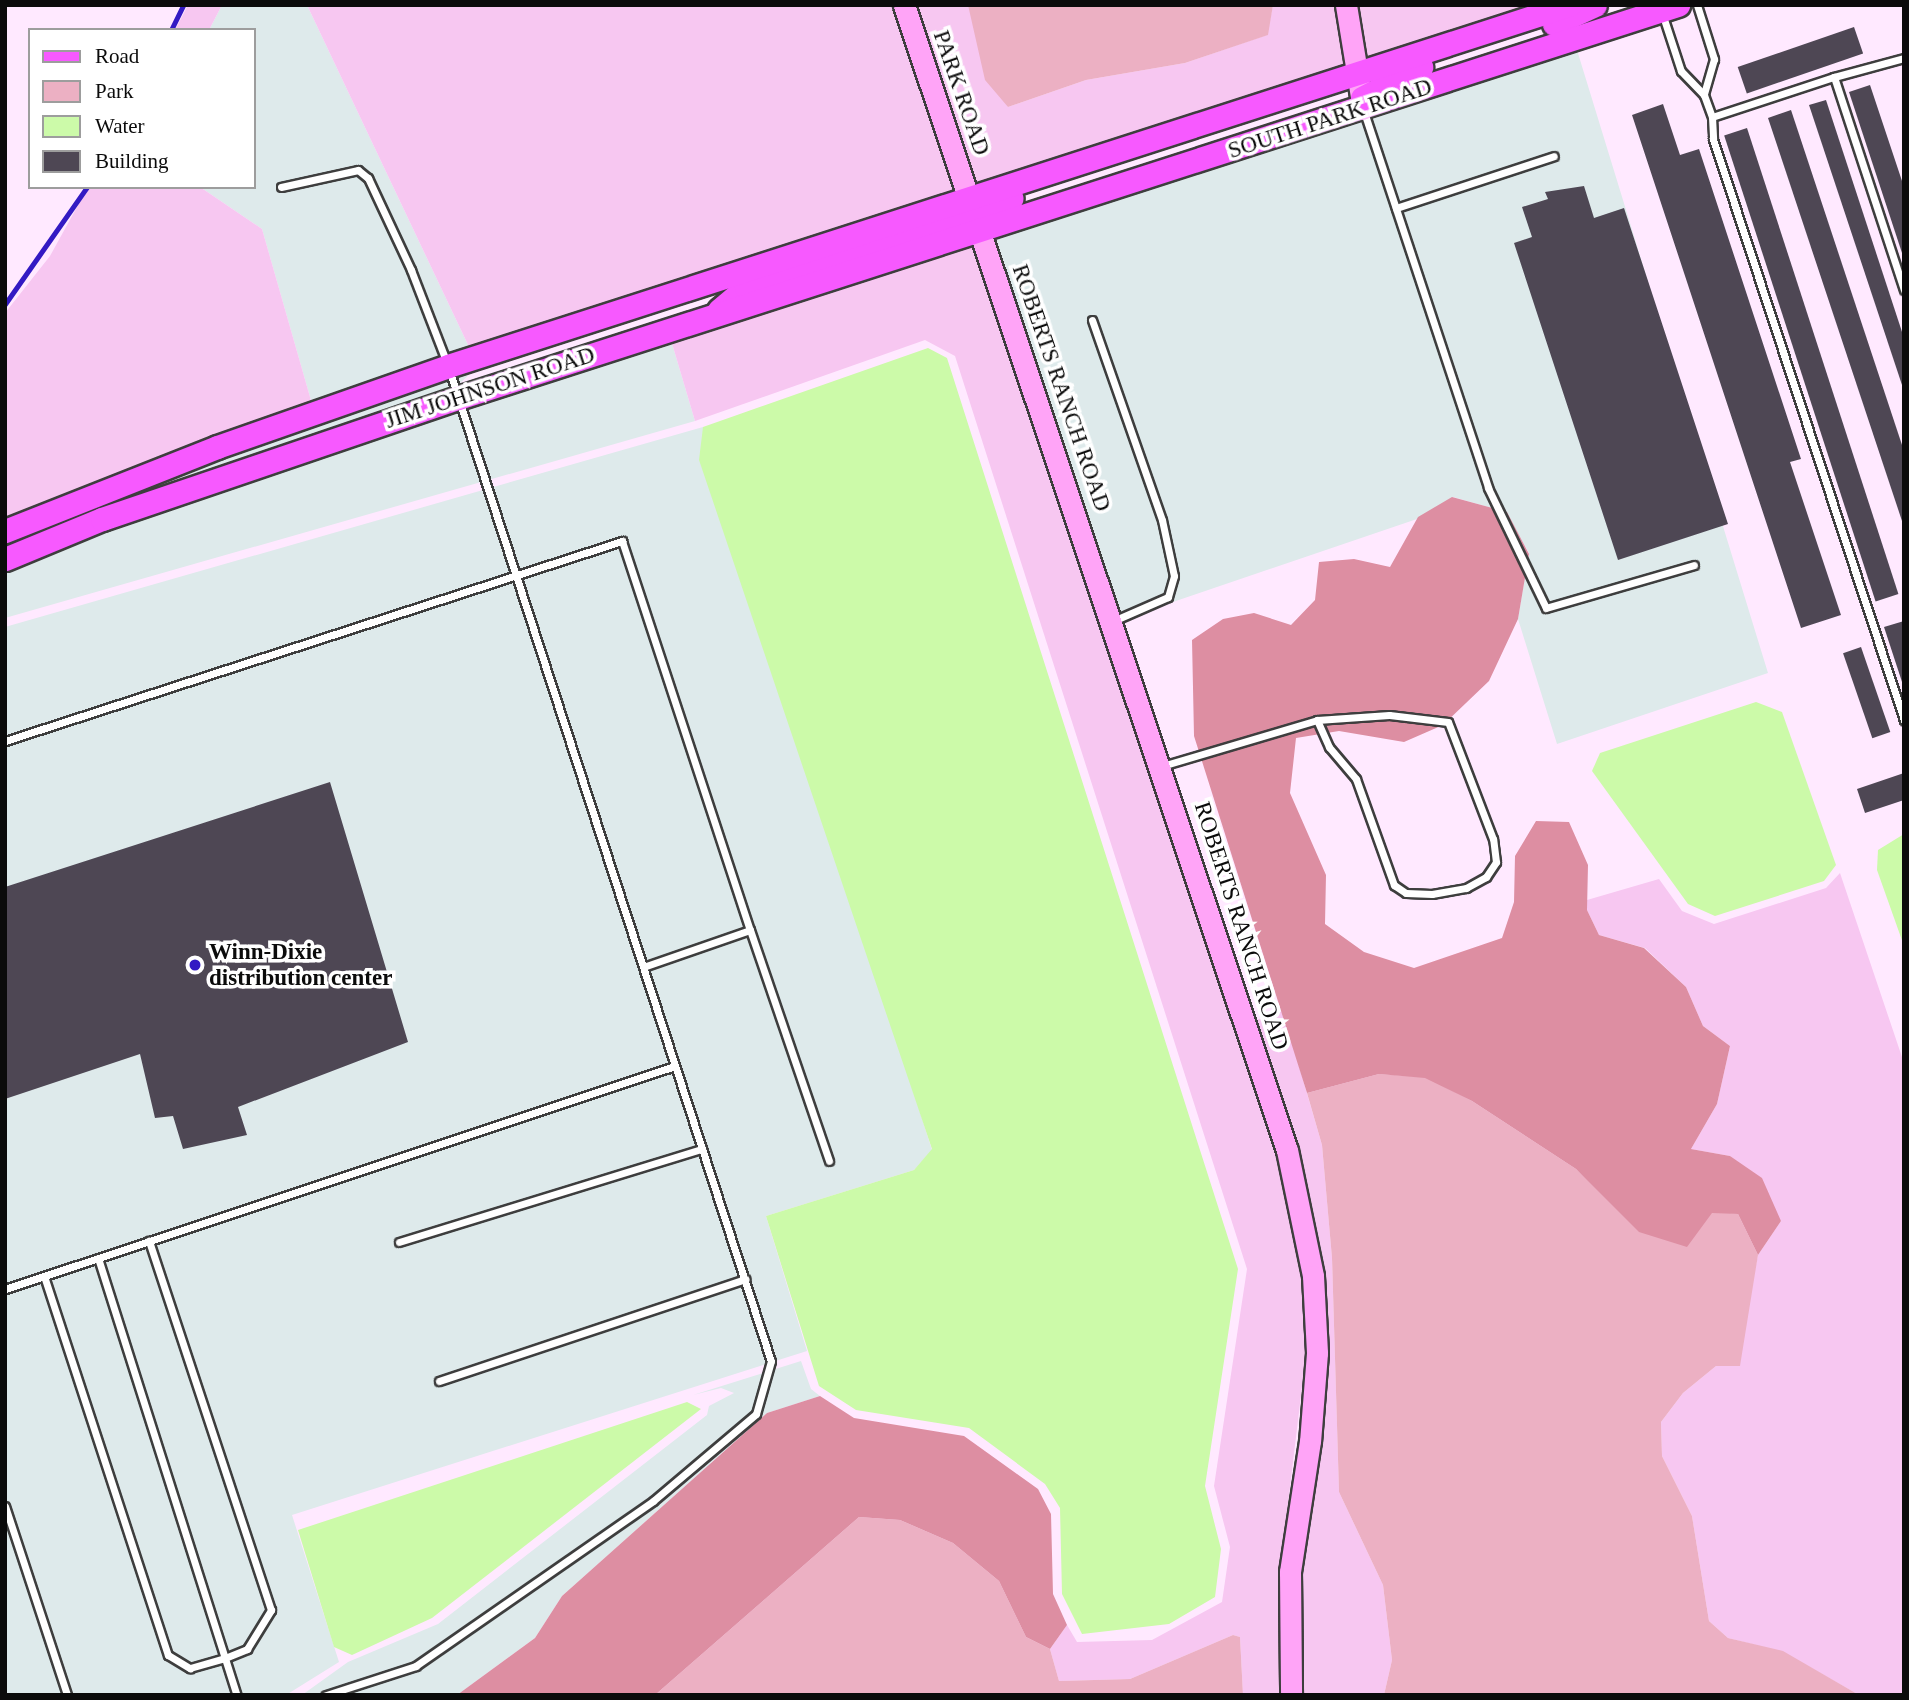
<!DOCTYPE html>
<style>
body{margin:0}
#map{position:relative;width:1909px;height:1700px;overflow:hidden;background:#ffe9ff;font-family:Georgia,serif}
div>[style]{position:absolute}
.industrial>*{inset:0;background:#deeaeb}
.farmland>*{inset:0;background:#f7c7f1}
.green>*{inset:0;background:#ecb0c3}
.forest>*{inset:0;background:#dd8ea2}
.water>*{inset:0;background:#ccfaa9}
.building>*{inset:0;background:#4e4754;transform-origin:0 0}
.roads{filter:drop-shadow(2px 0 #3e3e3e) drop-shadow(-2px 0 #3e3e3e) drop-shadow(0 2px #3e3e3e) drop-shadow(0 -2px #3e3e3e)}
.lane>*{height:7px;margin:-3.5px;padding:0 3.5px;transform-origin:3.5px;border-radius:3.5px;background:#fff}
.secondary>*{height:21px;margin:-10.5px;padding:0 10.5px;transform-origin:10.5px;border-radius:10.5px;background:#ffa4f7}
.primary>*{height:23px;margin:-11.5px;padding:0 11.5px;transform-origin:11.5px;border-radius:11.5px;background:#f759ff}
.rail>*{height:5px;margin:-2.5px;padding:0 2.5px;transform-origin:2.5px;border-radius:2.5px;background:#331ac3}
.dots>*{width:19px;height:19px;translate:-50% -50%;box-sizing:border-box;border:4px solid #fff;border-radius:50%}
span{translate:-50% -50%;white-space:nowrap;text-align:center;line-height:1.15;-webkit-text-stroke:7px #fff;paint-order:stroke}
.street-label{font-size:23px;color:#0b0b0b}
.poi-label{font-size:23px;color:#0b0b0b;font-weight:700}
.left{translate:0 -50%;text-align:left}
.frame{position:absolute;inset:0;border:7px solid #0b0b0b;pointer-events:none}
.legend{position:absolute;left:28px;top:28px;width:228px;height:161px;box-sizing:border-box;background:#fff;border:2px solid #9d9d9d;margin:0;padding:9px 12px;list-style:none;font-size:21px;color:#0b0b0b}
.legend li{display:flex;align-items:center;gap:14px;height:35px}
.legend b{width:35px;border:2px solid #9d9d9d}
</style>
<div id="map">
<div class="industrial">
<i style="clip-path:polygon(222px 5px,307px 5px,470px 349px,312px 404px,262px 229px,200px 187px,254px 187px,254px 30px,209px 30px)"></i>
<i style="clip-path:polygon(1577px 50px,1768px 673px,1557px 744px,1518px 619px,1529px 553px,1506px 512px,1453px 497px,1417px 519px,1123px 619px,993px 237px)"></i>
<i style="clip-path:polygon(671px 340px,695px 421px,5px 618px,5px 569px,105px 528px)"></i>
<i style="clip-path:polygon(478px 366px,453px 390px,5px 549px,5px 542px,220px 456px)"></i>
<i style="clip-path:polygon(703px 427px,932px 1150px,914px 1170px,766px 1216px,807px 1351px,292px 1515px,339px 1662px,286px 1695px,5px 1695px,5px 627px)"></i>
<i style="clip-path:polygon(801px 1361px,811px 1389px,820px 1396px,767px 1413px,562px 1596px,535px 1638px,457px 1695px,302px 1695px,348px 1662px,438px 1624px,707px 1415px,709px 1406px,734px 1393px,721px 1388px,693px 1395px)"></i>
</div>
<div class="farmland">
<i style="clip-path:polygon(188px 5px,222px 5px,209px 30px,175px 30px)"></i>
<i style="clip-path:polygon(307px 5px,893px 5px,956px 193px,470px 349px)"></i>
<i style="clip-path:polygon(915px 5px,968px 5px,1008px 107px,1086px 80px,1185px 63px,1267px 35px,1273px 5px,1336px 5px,1348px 67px,976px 186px)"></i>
<i style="clip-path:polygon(1357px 5px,1539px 5px,1368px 61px)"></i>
<i style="clip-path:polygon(88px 187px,200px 187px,262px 229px,312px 404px,5px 521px,5px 313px,50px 256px)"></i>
<i style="clip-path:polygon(973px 243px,1277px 1153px,1303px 1277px,1306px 1353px,1280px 1571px,1281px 1695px,1243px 1695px,1240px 1637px,1233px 1635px,1130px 1679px,1059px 1681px,1050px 1649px,1067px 1625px,1077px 1642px,1152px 1640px,1222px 1602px,1230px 1547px,1214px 1486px,1247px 1269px,955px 356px,925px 340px,695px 421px,671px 340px)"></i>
<i style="clip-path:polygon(1840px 873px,1904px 1063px,1904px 1695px,1859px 1695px,1783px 1652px,1728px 1638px,1709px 1621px,1692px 1516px,1662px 1456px,1661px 1422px,1683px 1393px,1716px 1366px,1749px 1299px,1758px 1255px,1781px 1221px,1730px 1156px,1691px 1149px,1717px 1104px,1730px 1046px,1703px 1026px,1686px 987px,1645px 948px,1599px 935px,1587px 910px,1587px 900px,1659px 879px,1682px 911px,1714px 924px,1826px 888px)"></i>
<i style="clip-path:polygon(1283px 1011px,1322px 1145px,1332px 1258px,1339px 1492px,1383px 1585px,1392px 1660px,1384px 1695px,1302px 1695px,1301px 1572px,1327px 1353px,1324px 1275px,1297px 1147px,1256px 1020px)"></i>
</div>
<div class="green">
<i style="clip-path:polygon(968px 5px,1273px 5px,1268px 35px,1185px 63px,1086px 80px,1008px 107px,985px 80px)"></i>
<i style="clip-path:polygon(1379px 1074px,1425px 1077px,1472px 1101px,1576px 1169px,1607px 1198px,1738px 1214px,1758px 1255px,1740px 1366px,1716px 1366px,1683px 1393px,1661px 1422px,1662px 1456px,1692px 1516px,1709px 1621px,1728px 1638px,1783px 1651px,1859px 1695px,1384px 1695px,1392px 1660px,1383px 1585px,1339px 1492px,1332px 1258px,1322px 1145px,1307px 1093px)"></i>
<i style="clip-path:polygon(859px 1517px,900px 1520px,953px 1543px,999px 1581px,1026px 1637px,1050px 1649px,1059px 1681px,1130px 1679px,1233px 1635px,1240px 1637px,1243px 1695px,655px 1695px)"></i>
</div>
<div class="forest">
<i style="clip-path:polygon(1452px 497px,1507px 512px,1529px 554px,1518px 619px,1489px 681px,1443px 725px,1404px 742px,1339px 731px,1296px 738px,1290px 793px,1326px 875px,1325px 924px,1364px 952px,1414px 968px,1502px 938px,1514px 902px,1515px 856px,1536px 821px,1569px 822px,1588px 865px,1587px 910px,1599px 935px,1644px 948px,1686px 987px,1703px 1026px,1730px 1046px,1717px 1104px,1691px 1149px,1730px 1156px,1762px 1178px,1781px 1221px,1758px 1255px,1738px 1214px,1712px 1213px,1687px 1247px,1639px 1232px,1576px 1169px,1472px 1101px,1425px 1078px,1379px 1074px,1307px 1093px,1194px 736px,1192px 640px,1223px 619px,1254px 613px,1291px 625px,1315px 600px,1319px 562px,1354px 559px,1390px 567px,1418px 517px)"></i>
<i style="clip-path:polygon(820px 1396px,854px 1418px,964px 1436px,1038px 1489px,1051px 1514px,1053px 1594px,1067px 1625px,1050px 1649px,1026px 1637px,999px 1581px,953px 1543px,900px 1520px,859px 1517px,655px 1695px,457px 1695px,535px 1638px,562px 1596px,767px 1413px)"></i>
</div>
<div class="water">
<i style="clip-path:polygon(928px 348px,947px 358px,1238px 1269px,1205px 1486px,1221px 1549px,1215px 1597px,1169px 1624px,1082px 1634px,1062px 1594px,1060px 1508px,1045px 1484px,969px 1428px,856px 1410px,819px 1386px,766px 1216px,914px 1170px,932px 1149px,699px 460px,703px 427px)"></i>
<i style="clip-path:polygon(1756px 702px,1782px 712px,1836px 865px,1824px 881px,1715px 916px,1688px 904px,1592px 771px,1600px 753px)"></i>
<i style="clip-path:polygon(1904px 834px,1904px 946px,1877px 870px,1878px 850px)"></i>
<i style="clip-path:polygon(687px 1402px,701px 1409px,432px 1618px,352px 1655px,334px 1647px,298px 1530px)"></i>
</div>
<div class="building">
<i style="left:1854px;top:27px;width:28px;height:123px;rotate:71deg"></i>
<i style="clip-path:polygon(1870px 85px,1904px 187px,1904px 259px,1849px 92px)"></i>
<i style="clip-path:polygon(1826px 100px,1904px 338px,1904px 391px,1809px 105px)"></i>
<i style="clip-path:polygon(1663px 104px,1680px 155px,1699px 149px,1801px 459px,1790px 462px,1841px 615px,1801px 628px,1632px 115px)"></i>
<i style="clip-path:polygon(1791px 110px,1904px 451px,1904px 527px,1768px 118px)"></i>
<i style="left:1747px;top:128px;width:490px;height:24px;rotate:72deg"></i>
<i style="clip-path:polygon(1584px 186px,1594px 218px,1624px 208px,1728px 524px,1618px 560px,1514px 243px,1532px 237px,1522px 207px,1548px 199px,1545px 192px)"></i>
<i style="clip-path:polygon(1904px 621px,1904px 685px,1903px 685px,1884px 627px)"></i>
<i style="left:1861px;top:647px;width:90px;height:19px;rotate:71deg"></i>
<i style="clip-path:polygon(1904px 773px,1904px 800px,1865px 813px,1857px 789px)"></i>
<i style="clip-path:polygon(330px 782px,408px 1042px,238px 1107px,247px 1135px,183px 1149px,173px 1116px,155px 1118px,140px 1054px,5px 1099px,5px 887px)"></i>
</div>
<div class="roads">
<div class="lane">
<i style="left:1697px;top:5px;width:57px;rotate:72.5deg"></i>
<i style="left:1714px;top:59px;width:37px;rotate:106deg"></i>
<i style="left:1662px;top:13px;width:61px;rotate:71.9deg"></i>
<i style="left:1681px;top:71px;width:33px;rotate:46deg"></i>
<i style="left:1704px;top:95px;width:23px;rotate:70deg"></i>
<i style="left:1712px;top:117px;width:22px;rotate:87deg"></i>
<i style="left:1713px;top:139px;width:612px;rotate:71.8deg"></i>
<i style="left:1834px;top:77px;width:73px;rotate:-15.2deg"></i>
<i style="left:1363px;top:109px;width:399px;rotate:71.7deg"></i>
<i style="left:1488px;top:488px;width:133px;rotate:64.2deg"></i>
<i style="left:1546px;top:608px;width:154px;rotate:-16.2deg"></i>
<i style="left:1712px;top:117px;width:128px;rotate:-18.2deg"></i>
<i style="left:1834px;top:77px;width:224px;rotate:71.8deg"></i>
<i style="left:281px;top:187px;width:79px;rotate:-12.4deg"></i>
<i style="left:358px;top:170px;width:13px;rotate:39deg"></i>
<i style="left:368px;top:178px;width:102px;rotate:64.9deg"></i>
<i style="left:411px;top:270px;width:103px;rotate:68.9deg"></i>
<i style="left:448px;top:366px;width:1046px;rotate:72.02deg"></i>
<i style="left:771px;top:1361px;width:55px;rotate:105.8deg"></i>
<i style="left:756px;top:1414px;width:135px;rotate:139.8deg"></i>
<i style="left:653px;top:1501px;width:289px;rotate:145.2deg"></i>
<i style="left:416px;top:1666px;width:95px;rotate:162.1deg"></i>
<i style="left:1396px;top:208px;width:166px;rotate:-18.2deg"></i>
<i style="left:1092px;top:320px;width:212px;rotate:70.7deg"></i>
<i style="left:1162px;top:520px;width:57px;rotate:77.9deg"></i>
<i style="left:1174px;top:576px;width:22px;rotate:106deg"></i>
<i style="left:1168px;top:597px;width:60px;rotate:156.4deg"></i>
<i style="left:5px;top:741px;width:649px;rotate:-17.96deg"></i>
<i style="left:622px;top:541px;width:410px;rotate:71.8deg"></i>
<i style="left:750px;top:930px;width:113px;rotate:160.9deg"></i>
<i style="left:1162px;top:766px;width:162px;rotate:-16.5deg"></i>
<i style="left:1317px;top:720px;width:30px;rotate:66deg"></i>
<i style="left:1329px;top:747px;width:42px;rotate:49.8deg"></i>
<i style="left:1356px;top:779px;width:113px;rotate:70.3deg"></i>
<i style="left:1394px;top:885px;width:14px;rotate:34deg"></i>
<i style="left:1406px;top:893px;width:26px;rotate:2deg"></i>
<i style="left:1432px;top:894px;width:35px;rotate:-10deg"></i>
<i style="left:1466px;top:888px;width:23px;rotate:-29deg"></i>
<i style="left:1486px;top:877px;width:18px;rotate:-56deg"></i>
<i style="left:1496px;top:862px;width:23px;rotate:-97deg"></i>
<i style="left:1493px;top:839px;width:125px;rotate:-111deg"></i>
<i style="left:1448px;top:722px;width:59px;rotate:-173.2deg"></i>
<i style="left:1389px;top:715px;width:72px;rotate:176deg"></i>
<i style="left:750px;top:930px;width:244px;rotate:71.1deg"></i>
<i style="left:399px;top:1242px;width:317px;rotate:-17.1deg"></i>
<i style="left:98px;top:1258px;width:459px;rotate:72.4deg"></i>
<i style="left:44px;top:1276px;width:399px;rotate:71.9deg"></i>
<i style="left:168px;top:1655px;width:26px;rotate:31deg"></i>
<i style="left:190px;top:1668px;width:36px;rotate:-16deg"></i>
<i style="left:225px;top:1658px;width:24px;rotate:-22deg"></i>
<i style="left:247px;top:1649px;width:46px;rotate:-58.4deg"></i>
<i style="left:271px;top:1610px;width:389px;rotate:-108.3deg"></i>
<i style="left:5px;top:1289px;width:706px;rotate:-18.41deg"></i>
<i style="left:439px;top:1381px;width:323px;rotate:-18.4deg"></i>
<i style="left:5px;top:1506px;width:199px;rotate:71.8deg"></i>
</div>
<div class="secondary">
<i style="left:904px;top:5px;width:1207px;rotate:71.51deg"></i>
<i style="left:1287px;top:1150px;width:129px;rotate:78.3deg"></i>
<i style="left:1313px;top:1276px;width:77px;rotate:87deg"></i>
<i style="left:1317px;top:1353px;width:88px;rotate:94.5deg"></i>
<i style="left:1310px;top:1441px;width:133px;rotate:98.7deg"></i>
<i style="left:1290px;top:1572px;width:123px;rotate:89.5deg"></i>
<i style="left:1346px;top:5px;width:105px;rotate:80.7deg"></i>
</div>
<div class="primary">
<i style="left:1554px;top:24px;width:45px;rotate:-24.9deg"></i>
<i style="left:1362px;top:98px;width:67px;rotate:-27.7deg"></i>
<i style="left:719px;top:310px;width:35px;rotate:-40deg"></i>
<i style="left:746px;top:287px;width:280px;rotate:-18.5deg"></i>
<i style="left:5px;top:531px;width:228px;rotate:-21.6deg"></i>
<i style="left:217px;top:447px;width:245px;rotate:-19.3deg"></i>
<i style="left:448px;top:366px;width:1178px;rotate:-17.85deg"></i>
<i style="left:5px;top:559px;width:105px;rotate:-22.4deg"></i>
<i style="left:102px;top:519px;width:376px;rotate:-18.8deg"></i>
<i style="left:458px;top:398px;width:1282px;rotate:-17.86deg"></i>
</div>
</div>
<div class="rail">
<i style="left:171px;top:30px;width:28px;rotate:-64deg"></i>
<i style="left:5px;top:304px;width:143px;rotate:-55deg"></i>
</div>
<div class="dots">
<i style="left:195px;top:965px;background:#331ac3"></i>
</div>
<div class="street-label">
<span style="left:961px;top:93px;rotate:71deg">PARK ROAD</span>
<span style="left:1330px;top:119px;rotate:-18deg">SOUTH PARK ROAD</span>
<span style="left:490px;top:388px;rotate:-18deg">JIM JOHNSON ROAD</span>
<span style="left:1061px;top:388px;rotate:71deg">ROBERTS RANCH ROAD</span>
<span style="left:1241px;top:926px;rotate:72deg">ROBERTS RANCH ROAD</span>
</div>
<div class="poi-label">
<span class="left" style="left:209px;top:965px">Winn-Dixie<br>distribution center</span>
</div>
<div class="frame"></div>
<ul class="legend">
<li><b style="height:9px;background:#f759ff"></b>Road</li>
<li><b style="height:19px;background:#ecb0c3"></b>Park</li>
<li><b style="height:19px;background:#ccfaa9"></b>Water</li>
<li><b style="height:19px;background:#4e4754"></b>Building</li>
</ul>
</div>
